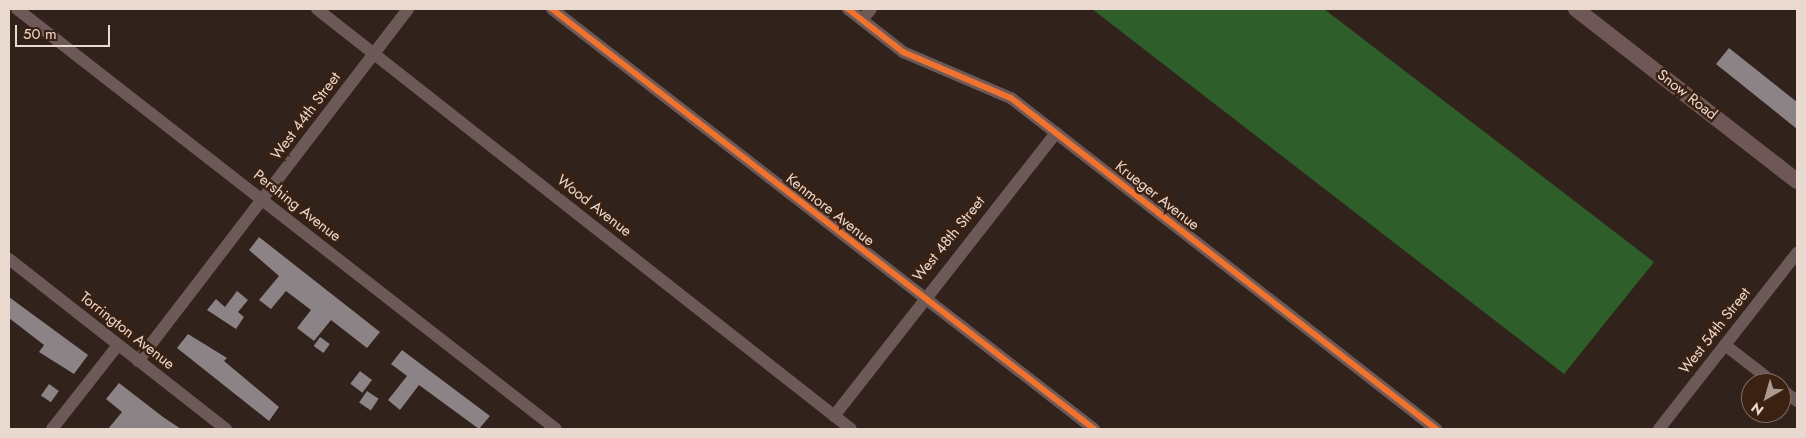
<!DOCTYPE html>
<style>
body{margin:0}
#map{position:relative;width:1806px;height:438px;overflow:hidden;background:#31231b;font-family:Jost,sans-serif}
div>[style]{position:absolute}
.forest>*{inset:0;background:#2e5e2a}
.building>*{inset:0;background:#8b8385;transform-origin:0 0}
.minor>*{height:12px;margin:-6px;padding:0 6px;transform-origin:6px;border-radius:6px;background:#6c5958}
.major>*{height:16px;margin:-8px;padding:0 8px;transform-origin:8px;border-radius:8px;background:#6e5756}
.cycleway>*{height:6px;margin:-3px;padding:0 3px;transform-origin:3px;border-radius:3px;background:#ef722f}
span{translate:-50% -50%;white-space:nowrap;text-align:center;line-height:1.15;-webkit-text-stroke:5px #3a2112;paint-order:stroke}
.street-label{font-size:15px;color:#ead9cf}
.frame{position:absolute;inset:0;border:10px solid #ead9cf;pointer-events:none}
.north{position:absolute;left:1741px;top:373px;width:50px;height:50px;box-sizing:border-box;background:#3a2112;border:1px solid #806b5e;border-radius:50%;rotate:218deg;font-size:14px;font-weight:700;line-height:20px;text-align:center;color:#ead9cf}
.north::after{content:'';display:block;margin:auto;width:18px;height:22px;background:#a99990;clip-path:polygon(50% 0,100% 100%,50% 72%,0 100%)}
.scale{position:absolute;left:15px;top:25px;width:95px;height:22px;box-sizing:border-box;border:2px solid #ead9cf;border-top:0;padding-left:6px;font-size:15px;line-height:18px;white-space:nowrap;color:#ead9cf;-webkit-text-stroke:4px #3a2112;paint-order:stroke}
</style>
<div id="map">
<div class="forest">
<i style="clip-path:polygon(1092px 9px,1324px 9px,1654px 262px,1564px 374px)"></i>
</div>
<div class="building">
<i style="clip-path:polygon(1729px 48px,1797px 102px,1797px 129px,1716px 64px)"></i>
<i style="clip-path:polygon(259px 237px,380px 332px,367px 348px,331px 320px,314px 341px,297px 328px,311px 310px,286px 291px,271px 309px,259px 300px,279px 276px,249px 250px)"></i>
<i style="clip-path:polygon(237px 291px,248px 300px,238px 312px,244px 317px,236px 329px,207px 310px,216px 299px,225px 307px)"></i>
<i style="clip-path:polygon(9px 297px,88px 355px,74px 374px,39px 352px,44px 345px,9px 318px)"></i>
<i style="clip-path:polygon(188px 334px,227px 358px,224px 361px,279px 407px,269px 421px,177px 348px)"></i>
<i style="left:320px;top:337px;width:12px;height:11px;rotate:35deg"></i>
<i style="clip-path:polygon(402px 350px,490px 416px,479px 429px,419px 385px,400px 410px,388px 400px,407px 376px,391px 364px)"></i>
<i style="left:360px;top:371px;width:15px;height:16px;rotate:37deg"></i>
<i style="clip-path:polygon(119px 383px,163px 417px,181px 429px,108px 429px,122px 412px,106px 399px)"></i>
<i style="left:49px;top:384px;width:12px;height:14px;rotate:35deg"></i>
<i style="left:367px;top:391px;width:14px;height:14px;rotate:34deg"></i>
</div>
<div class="minor">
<i style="left:17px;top:9px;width:683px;rotate:37.93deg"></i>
<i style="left:317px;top:9px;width:679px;rotate:38.19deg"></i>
<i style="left:552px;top:9px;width:686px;rotate:37.77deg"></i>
<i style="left:848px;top:9px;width:70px;rotate:38deg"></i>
<i style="left:903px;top:52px;width:117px;rotate:23.1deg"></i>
<i style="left:1011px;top:98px;width:539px;rotate:37.91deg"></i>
<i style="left:862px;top:20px;width:14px;rotate:-51deg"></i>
<i style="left:9px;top:259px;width:276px;rotate:38.1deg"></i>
<i style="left:1725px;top:345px;width:62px;rotate:37.8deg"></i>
<i style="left:138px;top:361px;width:444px;rotate:-52.5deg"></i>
<i style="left:1781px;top:389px;width:20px;rotate:37deg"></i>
<i style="left:834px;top:416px;width:360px;rotate:-51.9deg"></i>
<i style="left:52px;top:429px;width:107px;rotate:-51.8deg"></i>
<i style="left:1659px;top:429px;width:224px;rotate:-51.9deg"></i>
</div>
<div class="major">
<i style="left:1576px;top:9px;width:280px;rotate:37.9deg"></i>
</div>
<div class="cycleway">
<i style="left:552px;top:9px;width:686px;rotate:37.77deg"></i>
<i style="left:848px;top:9px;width:70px;rotate:38deg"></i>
<i style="left:903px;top:52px;width:117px;rotate:23.1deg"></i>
<i style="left:1011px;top:98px;width:539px;rotate:37.91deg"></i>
</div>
<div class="street-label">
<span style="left:1687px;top:95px;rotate:38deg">Snow Road</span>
<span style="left:306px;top:116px;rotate:-53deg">West 44th Street</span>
<span style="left:1157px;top:196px;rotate:38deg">Krueger Avenue</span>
<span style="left:297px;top:206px;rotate:38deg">Pershing Avenue</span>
<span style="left:594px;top:206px;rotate:38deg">Wood Avenue</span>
<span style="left:830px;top:210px;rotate:38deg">Kenmore Avenue</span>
<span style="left:949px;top:239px;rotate:-51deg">West 48th Street</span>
<span style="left:127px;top:331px;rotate:38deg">Torrington Avenue</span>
<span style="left:1715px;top:331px;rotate:-52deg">West 54th Street</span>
</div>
<div class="frame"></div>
<div class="north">N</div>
<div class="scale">50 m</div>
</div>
